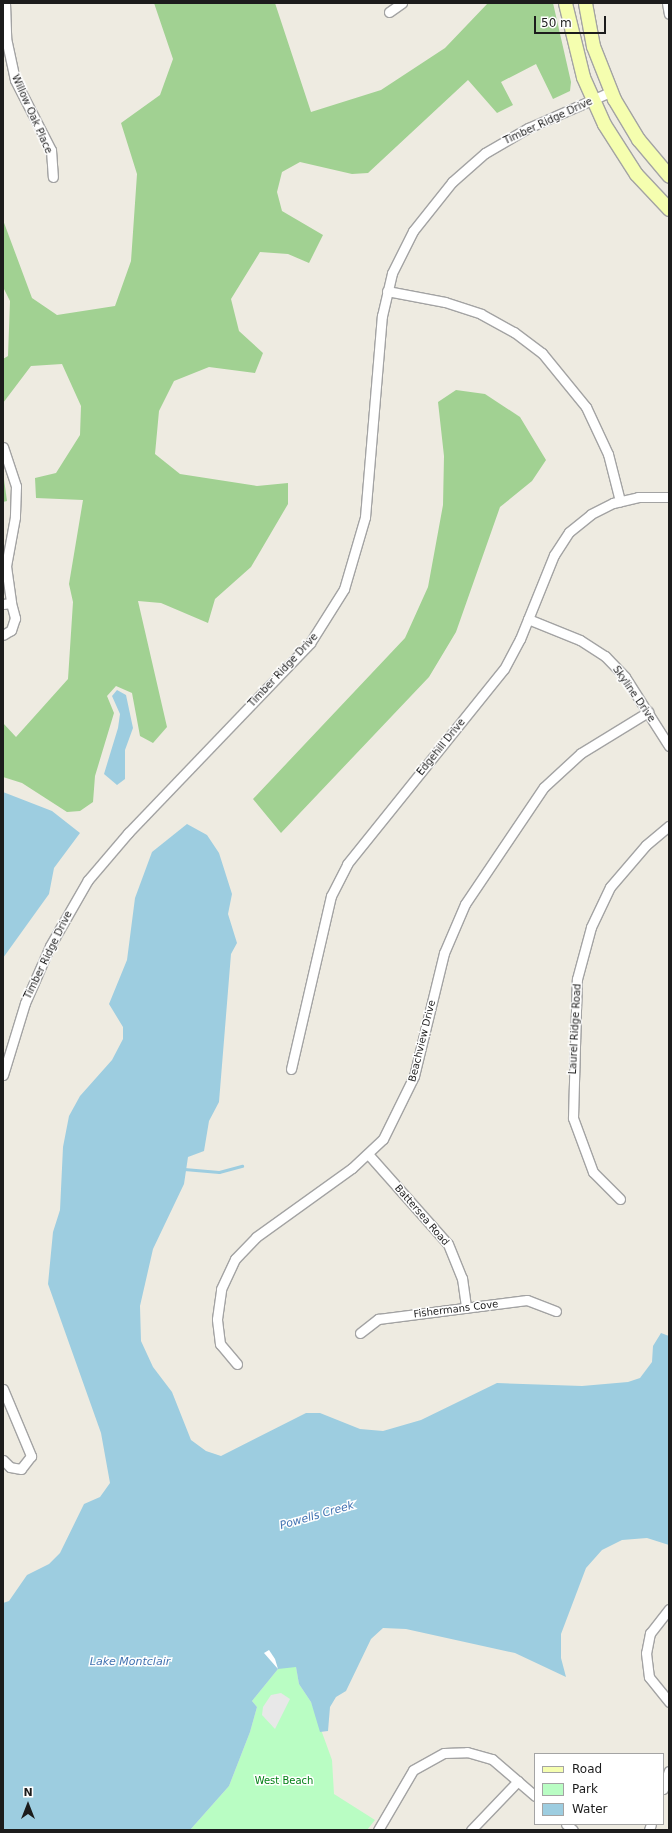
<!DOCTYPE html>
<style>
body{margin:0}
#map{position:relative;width:672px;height:1833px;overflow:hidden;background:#eeebe1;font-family:"DejaVu Sans",sans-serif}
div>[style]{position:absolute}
.forest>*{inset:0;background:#a1d192}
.park>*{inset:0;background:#b9fdc3}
.parking>*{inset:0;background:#e8e8e8}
.water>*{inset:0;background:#9dcde0}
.pier>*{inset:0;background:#fff}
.stream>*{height:3px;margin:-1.5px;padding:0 1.5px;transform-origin:1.5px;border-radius:1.5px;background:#9dcde0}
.roads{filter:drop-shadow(1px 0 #a3a3a3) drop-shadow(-1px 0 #a3a3a3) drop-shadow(0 1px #a3a3a3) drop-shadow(0 -1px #a3a3a3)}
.street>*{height:9px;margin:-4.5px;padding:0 4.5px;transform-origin:4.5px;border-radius:4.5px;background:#fff}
.secondary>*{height:13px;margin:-6.5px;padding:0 6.5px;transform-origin:6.5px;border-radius:6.5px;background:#f5feaf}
span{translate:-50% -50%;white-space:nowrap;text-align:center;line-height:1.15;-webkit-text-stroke:3px #fff;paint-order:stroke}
.street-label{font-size:10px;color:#1c1c1c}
.park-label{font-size:10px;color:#038116}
.water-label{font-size:11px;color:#4273b2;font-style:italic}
.frame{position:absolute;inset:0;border:4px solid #1c1c1c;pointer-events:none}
.legend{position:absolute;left:534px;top:1753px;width:130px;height:72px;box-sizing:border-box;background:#fff;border:1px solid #a4a4a4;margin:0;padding:5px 7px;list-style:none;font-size:12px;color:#1c1c1c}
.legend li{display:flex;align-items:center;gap:8px;height:20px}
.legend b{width:20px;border:1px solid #a4a4a4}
.north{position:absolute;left:8px;top:1785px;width:40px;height:40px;-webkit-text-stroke:3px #fff;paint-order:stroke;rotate:0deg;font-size:11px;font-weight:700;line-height:16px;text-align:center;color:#1c1c1c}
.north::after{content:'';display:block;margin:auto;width:14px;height:18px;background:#1c1c1c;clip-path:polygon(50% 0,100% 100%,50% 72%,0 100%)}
.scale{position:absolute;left:534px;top:16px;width:72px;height:18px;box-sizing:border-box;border:2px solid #1c1c1c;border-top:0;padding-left:5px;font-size:12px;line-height:14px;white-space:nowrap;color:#1c1c1c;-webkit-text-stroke:3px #fff;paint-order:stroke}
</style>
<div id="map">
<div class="forest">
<i style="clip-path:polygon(154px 3px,275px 3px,311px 112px,381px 90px,445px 48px,488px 3px,553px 3px,571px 82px,570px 91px,553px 99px,536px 64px,501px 82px,513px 105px,497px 113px,468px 80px,368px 173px,352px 174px,300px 162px,282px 172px,277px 192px,282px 211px,323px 235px,309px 263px,288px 254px,260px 252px,231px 299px,239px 331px,263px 353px,255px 373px,209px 367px,174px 381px,159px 411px,155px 454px,180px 474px,257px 486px,288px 483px,288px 504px,251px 567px,215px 599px,208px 623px,161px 603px,138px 601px,167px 727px,153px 743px,140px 736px,132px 693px,116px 686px,107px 696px,114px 713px,95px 776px,93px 802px,80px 811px,67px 812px,22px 783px,3px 777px,3px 723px,16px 737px,68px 679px,73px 602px,69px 584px,83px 500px,36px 498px,35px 478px,56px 473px,80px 435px,81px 406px,62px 364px,31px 366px,3px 403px,3px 359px,8px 356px,10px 301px,3px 287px,3px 220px,32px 298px,57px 315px,115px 306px,131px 261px,137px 174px,121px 123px,160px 95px,173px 59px)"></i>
<i style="clip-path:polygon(456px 390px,485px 394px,520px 417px,546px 460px,532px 481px,500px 507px,456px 632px,429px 677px,281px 833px,253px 799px,405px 638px,428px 587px,443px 505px,444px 456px,438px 402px)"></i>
<i style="clip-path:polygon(3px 472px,7px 501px,3px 502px)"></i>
</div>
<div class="park">
<i style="clip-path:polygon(286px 1666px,296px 1667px,299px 1684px,311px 1702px,332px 1760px,334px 1794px,375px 1820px,367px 1830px,190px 1830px,229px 1786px,250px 1732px,257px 1707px,252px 1701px,278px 1669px)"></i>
</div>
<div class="parking">
<i style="clip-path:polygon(281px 1693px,290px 1699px,275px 1729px,262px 1715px,263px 1707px,271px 1695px)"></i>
</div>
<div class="water">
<i style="clip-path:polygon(117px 690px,126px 695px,133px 728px,125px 750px,125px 779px,117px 785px,104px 774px,118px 728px,120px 714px,112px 696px)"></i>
<i style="clip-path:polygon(3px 792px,52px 811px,80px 833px,54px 868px,49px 894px,3px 958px)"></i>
<i style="clip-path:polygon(187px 824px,207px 835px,219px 853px,232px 894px,228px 914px,237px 943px,231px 954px,219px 1102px,209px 1121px,204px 1151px,188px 1157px,184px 1184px,153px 1249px,140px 1306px,141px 1341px,153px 1367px,172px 1392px,191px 1440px,206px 1451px,221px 1456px,306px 1413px,320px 1413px,360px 1429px,383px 1431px,421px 1420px,497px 1383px,582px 1386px,628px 1382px,640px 1378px,652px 1362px,653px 1346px,661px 1333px,669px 1336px,669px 1545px,647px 1538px,622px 1540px,602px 1550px,586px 1568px,561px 1634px,561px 1658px,566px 1677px,515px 1653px,406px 1629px,383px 1628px,371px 1639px,346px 1691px,336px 1697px,330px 1707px,328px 1731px,320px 1732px,311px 1702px,299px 1684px,296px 1667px,278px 1669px,252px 1701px,257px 1707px,250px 1732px,229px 1786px,190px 1830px,3px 1830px,3px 1603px,9px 1601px,27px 1575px,49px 1564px,60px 1553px,84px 1504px,100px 1497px,110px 1483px,101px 1433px,48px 1284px,53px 1232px,60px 1210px,63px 1147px,69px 1116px,80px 1096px,112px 1060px,123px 1039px,123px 1027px,109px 1004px,127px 960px,135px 898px,152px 852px)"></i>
</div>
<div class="pier">
<i style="clip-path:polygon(269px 1650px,275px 1659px,278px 1669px,264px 1653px)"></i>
</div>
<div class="stream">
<i style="left:184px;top:1169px;width:35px;rotate:5deg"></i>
<i style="left:219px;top:1172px;width:24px;rotate:-15deg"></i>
</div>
<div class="roads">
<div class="street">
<i style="left:5px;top:3px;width:35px;rotate:88deg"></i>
<i style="left:6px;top:38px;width:43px;rotate:77.9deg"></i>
<i style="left:15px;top:80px;width:79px;rotate:62.8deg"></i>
<i style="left:51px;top:150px;width:27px;rotate:86deg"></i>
<i style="left:667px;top:3px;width:11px;rotate:80deg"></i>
<i style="left:389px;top:12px;width:16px;rotate:-35deg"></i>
<i style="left:387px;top:291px;width:59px;rotate:10.7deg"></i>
<i style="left:445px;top:302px;width:38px;rotate:18deg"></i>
<i style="left:481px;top:314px;width:38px;rotate:29deg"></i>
<i style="left:514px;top:332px;width:35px;rotate:37deg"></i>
<i style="left:542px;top:353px;width:70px;rotate:50.8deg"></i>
<i style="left:586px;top:407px;width:52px;rotate:64.9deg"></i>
<i style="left:608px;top:454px;width:49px;rotate:75.7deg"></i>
<i style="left:3px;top:447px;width:41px;rotate:71.6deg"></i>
<i style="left:16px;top:486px;width:31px;rotate:92deg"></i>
<i style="left:15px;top:517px;width:50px;rotate:100.4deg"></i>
<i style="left:6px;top:566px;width:37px;rotate:82deg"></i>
<i style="left:3px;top:604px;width:8px;rotate:-7deg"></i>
<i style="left:11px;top:603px;width:16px;rotate:75deg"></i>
<i style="left:15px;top:618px;width:13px;rotate:108deg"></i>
<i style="left:11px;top:630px;width:9px;rotate:148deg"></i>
<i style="left:528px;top:619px;width:56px;rotate:22deg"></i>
<i style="left:580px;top:640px;width:30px;rotate:33deg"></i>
<i style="left:605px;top:656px;width:29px;rotate:46deg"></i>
<i style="left:625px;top:677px;width:82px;rotate:57.5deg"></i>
<i style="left:291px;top:1069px;width:178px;rotate:-77deg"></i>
<i style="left:331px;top:896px;width:36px;rotate:-63deg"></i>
<i style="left:347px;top:864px;width:250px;rotate:-51.2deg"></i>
<i style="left:504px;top:669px;width:34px;rotate:-62deg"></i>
<i style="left:520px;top:639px;width:91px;rotate:-68deg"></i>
<i style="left:554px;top:555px;width:27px;rotate:-57deg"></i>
<i style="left:569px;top:532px;width:28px;rotate:-39deg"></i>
<i style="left:591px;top:514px;width:25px;rotate:-27deg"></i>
<i style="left:613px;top:503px;width:26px;rotate:-13deg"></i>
<i style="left:638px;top:497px;width:31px"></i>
<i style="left:3px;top:1075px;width:75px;rotate:-73deg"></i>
<i style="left:25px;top:1003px;width:62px;rotate:-66.3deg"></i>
<i style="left:50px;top:946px;width:76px;rotate:-60.1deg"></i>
<i style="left:88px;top:880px;width:62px;rotate:-49.6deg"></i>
<i style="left:128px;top:833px;width:263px;rotate:-46.2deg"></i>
<i style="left:310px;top:643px;width:64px;rotate:-57.8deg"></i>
<i style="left:344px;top:589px;width:75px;rotate:-73.7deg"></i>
<i style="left:365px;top:517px;width:202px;rotate:-85.2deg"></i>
<i style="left:382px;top:316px;width:44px;rotate:-76.9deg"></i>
<i style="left:392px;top:273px;width:47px;rotate:-63.4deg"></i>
<i style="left:413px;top:231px;width:63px;rotate:-51.5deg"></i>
<i style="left:452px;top:182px;width:44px;rotate:-41.3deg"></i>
<i style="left:485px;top:153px;width:50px;rotate:-30.2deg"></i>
<i style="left:528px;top:128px;width:90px;rotate:-23.7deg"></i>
<i style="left:368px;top:1154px;width:120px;rotate:48.4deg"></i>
<i style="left:448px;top:1244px;width:37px;rotate:68deg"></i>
<i style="left:462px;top:1278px;width:30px;rotate:82deg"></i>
<i style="left:620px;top:1199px;width:38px;rotate:-135deg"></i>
<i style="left:593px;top:1172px;width:58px;rotate:-110.3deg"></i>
<i style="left:573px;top:1118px;width:139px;rotate:-88.4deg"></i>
<i style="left:577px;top:979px;width:54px;rotate:-74.9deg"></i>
<i style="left:591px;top:927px;width:44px;rotate:-64.6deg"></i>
<i style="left:610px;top:887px;width:55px;rotate:-49.4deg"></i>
<i style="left:646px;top:845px;width:30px;rotate:-40deg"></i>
<i style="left:360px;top:1333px;width:23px;rotate:-38deg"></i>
<i style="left:378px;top:1319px;width:150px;rotate:-7.3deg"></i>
<i style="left:527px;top:1300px;width:31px;rotate:21deg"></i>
<i style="left:237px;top:1364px;width:26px;rotate:-130deg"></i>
<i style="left:220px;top:1344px;width:25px;rotate:-97deg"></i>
<i style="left:217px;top:1319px;width:30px;rotate:-82deg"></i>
<i style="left:221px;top:1289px;width:33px;rotate:-65deg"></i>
<i style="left:235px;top:1259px;width:30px;rotate:-46deg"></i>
<i style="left:256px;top:1237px;width:118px;rotate:-35.7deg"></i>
<i style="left:352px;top:1168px;width:42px;rotate:-43.1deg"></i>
<i style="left:383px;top:1139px;width:70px;rotate:-63.8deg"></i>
<i style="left:414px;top:1076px;width:127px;rotate:-76.3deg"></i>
<i style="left:444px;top:953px;width:53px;rotate:-66.8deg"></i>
<i style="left:465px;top:904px;width:141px;rotate:-56deg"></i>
<i style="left:544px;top:787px;width:50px;rotate:-42.6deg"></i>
<i style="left:581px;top:753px;width:79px;rotate:-31.5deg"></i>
<i style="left:3px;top:1389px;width:73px;rotate:67.3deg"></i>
<i style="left:31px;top:1456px;width:16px;rotate:128deg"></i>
<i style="left:21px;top:1469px;width:11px;rotate:-170deg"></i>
<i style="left:10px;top:1467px;width:10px;rotate:-135deg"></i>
<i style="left:669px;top:1609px;width:31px;rotate:128deg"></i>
<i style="left:650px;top:1633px;width:20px;rotate:101deg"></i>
<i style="left:646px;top:1653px;width:24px;rotate:83deg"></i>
<i style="left:649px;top:1677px;width:32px;rotate:51deg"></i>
<i style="left:663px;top:1789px;width:19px;rotate:-72deg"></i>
<i style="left:566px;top:1824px;width:9px;rotate:41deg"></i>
<i style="left:378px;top:1830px;width:69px;rotate:-59.7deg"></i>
<i style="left:413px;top:1770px;width:35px;rotate:-29deg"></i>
<i style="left:444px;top:1753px;width:23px;rotate:-2deg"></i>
<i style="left:467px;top:1752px;width:26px;rotate:16deg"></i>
<i style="left:492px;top:1759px;width:57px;rotate:40.7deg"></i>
<i style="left:471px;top:1830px;width:68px;rotate:-46.2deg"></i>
<i style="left:649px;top:1830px;width:6px;rotate:-72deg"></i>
</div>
<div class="secondary">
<i style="left:565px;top:3px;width:76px;rotate:76.3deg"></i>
<i style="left:583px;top:77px;width:51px;rotate:65.9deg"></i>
<i style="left:604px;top:124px;width:59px;rotate:57.4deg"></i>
<i style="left:636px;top:174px;width:48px;rotate:46.7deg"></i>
<i style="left:585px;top:3px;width:44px;rotate:79.5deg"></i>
<i style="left:593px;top:46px;width:57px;rotate:68.4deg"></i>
<i style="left:614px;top:99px;width:47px;rotate:59deg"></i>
<i style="left:638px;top:139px;width:48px;rotate:50deg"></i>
</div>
</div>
<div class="street-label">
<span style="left:32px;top:114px;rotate:66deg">Willow Oak Place</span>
<span style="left:548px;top:121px;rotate:-25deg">Timber Ridge Drive</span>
<span style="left:283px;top:670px;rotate:-47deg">Timber Ridge Drive</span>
<span style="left:634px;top:694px;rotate:55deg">Skyline Drive</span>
<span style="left:441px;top:747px;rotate:-51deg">Edgehill Drive</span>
<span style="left:48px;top:955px;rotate:-64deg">Timber Ridge Drive</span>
<span style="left:575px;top:1029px;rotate:-87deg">Laurel Ridge Road</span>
<span style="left:422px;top:1041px;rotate:-76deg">Beachview Drive</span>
<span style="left:422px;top:1215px;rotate:49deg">Battersea Road</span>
<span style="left:456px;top:1309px;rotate:-7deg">Fishermans Cove</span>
</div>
<div class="park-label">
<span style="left:284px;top:1781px">West Beach</span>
</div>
<div class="water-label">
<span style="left:317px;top:1516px;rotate:-16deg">Powells Creek</span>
<span style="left:130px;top:1662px">Lake Montclair</span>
</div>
<div class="frame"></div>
<ul class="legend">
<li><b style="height:5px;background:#f5feaf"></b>Road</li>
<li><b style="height:11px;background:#b9fdc3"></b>Park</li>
<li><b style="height:11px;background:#9dcde0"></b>Water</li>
</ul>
<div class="north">N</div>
<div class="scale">50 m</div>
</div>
